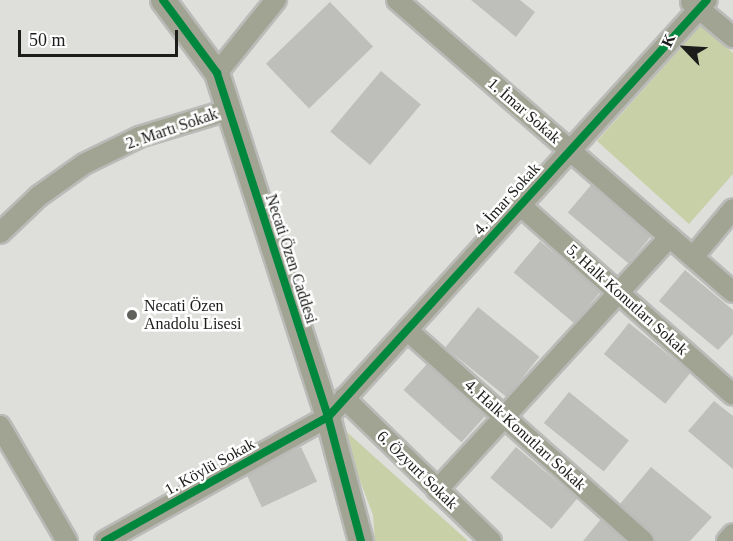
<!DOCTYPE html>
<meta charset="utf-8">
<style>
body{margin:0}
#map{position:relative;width:733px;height:541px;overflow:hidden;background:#dedfda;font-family:Georgia,serif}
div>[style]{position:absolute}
.green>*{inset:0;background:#c8d0a8}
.building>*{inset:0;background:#bebfba;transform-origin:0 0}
.roads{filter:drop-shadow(2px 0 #babbb8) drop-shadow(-2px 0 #babbb8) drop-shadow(0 2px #babbb8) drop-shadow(0 -2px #babbb8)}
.minor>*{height:20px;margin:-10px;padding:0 10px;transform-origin:10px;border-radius:10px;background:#a1a493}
.tertiary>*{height:24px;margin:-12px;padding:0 12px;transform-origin:12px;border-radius:12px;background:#a1a493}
.cycleway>*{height:8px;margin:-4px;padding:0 4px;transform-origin:4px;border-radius:4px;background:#00873e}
.dots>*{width:16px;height:16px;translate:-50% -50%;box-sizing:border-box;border:3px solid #fff;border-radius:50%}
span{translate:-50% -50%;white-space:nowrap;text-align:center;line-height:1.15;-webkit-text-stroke:5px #fff;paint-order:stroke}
.street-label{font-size:16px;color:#1c1d1a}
.poi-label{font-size:16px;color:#1c1d1a}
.left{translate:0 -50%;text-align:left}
.north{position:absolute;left:655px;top:18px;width:60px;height:60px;-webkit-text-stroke:4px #fff;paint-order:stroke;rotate:295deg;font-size:16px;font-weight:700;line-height:24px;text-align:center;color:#1c1d1a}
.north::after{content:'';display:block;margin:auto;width:21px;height:27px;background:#1c1d1a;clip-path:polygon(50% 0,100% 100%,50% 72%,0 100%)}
.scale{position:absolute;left:18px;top:30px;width:160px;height:27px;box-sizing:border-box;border:3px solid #1c1d1a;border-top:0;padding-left:8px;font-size:18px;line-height:21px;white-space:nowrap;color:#1c1d1a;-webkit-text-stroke:4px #fff;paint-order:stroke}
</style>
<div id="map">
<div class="green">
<i style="clip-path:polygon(702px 24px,733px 53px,733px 174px,689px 224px,597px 141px)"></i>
<i style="clip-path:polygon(339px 425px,468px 541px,375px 541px,373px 515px)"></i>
</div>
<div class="building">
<i style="clip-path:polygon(471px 0,520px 0,535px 12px,516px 37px)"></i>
<i style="left:330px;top:2px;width:62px;height:89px;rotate:46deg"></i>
<i style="left:381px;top:71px;width:52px;height:79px;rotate:40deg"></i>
<i style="left:591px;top:185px;width:79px;height:36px;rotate:40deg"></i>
<i style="left:540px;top:241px;width:79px;height:41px;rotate:40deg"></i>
<i style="clip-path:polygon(685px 270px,733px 310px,733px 334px,718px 350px,659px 301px)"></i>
<i style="left:478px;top:307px;width:79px;height:52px;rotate:39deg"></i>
<i style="left:629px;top:323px;width:79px;height:40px;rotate:39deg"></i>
<i style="left:427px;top:364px;width:78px;height:35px;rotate:42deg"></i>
<i style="left:569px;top:392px;width:77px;height:40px;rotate:39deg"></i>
<i style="clip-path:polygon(714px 401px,733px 416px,733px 469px,688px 431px)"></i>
<i style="left:301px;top:447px;width:38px;height:61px;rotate:65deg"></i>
<i style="left:516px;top:447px;width:80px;height:40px;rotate:40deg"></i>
<i style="clip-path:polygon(651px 467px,712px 517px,690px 541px,655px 541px,651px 532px,620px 504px)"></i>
<i style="clip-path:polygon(601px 519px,625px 541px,583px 541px)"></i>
</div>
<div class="roads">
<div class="minor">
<i style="left:397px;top:0;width:445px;rotate:41deg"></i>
<i style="left:691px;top:2px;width:55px;rotate:39.8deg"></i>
<i style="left:217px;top:73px;width:94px;rotate:-51.1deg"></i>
<i style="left:520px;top:205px;width:285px;rotate:41.7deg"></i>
<i style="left:0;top:233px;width:54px;rotate:-43.5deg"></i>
<i style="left:39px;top:196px;width:55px;rotate:-35.4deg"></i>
<i style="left:84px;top:164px;width:61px;rotate:-26.1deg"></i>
<i style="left:139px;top:137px;width:93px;rotate:-16.9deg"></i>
<i style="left:693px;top:257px;width:62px;rotate:-50.2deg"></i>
<i style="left:407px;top:330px;width:317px;rotate:41.8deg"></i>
<i style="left:344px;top:398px;width:205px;rotate:44.2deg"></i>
<i style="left:0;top:426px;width:133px;rotate:59.8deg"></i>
<i style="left:437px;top:490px;width:344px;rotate:-47.4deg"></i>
<i style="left:105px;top:541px;width:255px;rotate:-29.1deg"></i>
<i style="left:328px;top:417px;width:563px;rotate:-47.73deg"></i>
<i style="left:727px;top:541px;width:9px;rotate:-49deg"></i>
</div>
<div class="tertiary">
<i style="left:163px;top:0;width:91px;rotate:53.5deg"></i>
<i style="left:217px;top:73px;width:361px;rotate:72.1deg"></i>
<i style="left:328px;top:417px;width:128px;rotate:75.1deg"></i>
</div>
</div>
<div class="cycleway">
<i style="left:163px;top:0;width:91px;rotate:53.5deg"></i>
<i style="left:217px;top:73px;width:361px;rotate:72.1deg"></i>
<i style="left:328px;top:417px;width:128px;rotate:75.1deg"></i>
<i style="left:105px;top:541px;width:255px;rotate:-29.1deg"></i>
<i style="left:328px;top:417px;width:563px;rotate:-47.73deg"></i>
</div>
<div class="dots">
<i style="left:132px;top:315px;background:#60615d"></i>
</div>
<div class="street-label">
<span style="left:524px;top:111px;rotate:41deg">1. İmar Sokak</span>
<span style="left:172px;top:129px;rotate:-19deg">2. Martı Sokak</span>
<span style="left:507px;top:199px;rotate:-48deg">4. İmar Sokak</span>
<span style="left:291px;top:259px;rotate:72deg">Necati Özen Caddesi</span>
<span style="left:627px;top:300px;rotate:42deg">5. Halk Konutları Sokak</span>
<span style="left:525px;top:435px;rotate:42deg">4. Halk Konutları Sokak</span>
<span style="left:210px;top:467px;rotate:-29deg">1. Köylü Sokak</span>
<span style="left:417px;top:470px;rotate:44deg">6. Özyurt Sokak</span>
</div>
<div class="poi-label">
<span class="left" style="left:144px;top:315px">Necati Özen<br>Anadolu Lisesi</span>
</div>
<div class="north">K</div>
<div class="scale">50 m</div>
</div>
